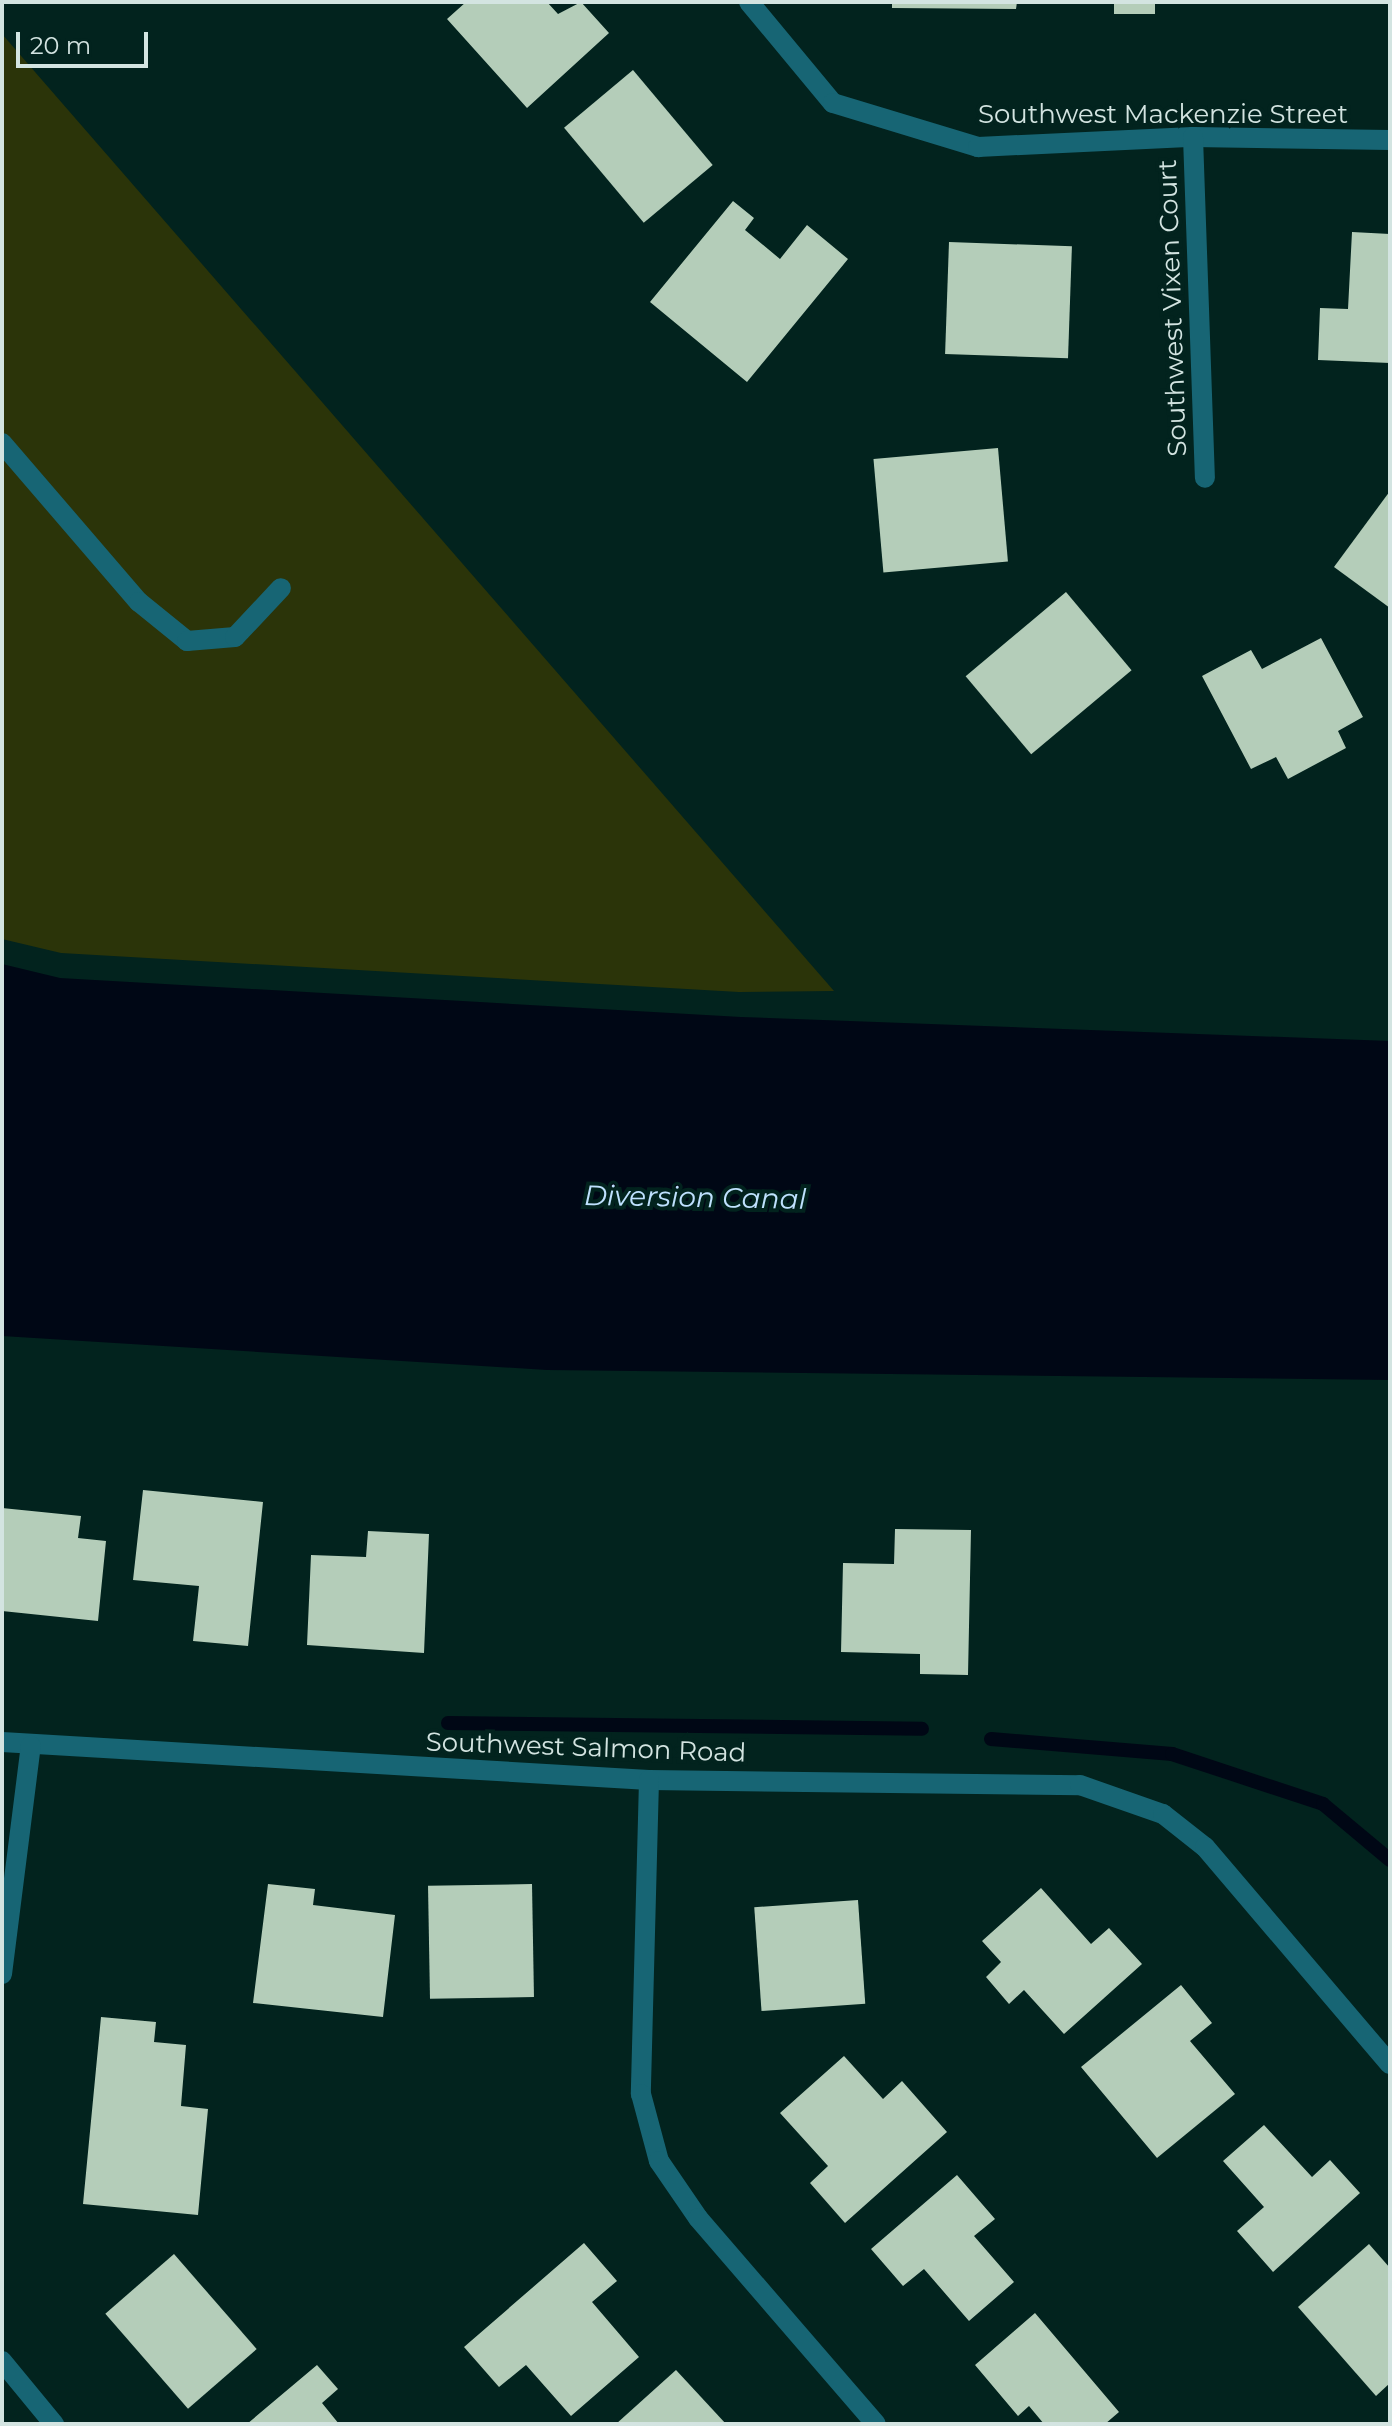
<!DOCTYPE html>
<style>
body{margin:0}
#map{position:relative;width:1392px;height:2426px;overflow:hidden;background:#02231e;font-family:Montserrat,sans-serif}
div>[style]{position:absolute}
.green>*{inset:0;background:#2b3409}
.water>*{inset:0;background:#000715}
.stream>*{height:14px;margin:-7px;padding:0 7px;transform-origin:7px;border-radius:7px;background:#000715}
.building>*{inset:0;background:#b4cdb9;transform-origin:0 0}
.minor>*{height:20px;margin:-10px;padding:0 10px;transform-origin:10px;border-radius:10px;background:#176574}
span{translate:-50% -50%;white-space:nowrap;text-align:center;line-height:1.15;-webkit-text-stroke:8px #02231e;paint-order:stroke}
.street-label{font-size:26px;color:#d3e4e1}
.water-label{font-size:28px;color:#bfe1fe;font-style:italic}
.frame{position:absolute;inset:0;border:4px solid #d3e4e1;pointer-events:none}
.scale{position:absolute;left:16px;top:32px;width:132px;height:36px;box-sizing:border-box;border:4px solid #d3e4e1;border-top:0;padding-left:10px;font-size:24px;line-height:28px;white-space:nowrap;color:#d3e4e1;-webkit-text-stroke:6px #02231e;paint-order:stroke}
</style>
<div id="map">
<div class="green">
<i style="clip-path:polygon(2px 34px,834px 991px,739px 992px,61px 953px,2px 939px)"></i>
</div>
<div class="water">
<i style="clip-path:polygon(2px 964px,60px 978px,741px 1017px,1390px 1041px,1390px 1380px,547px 1370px,2px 1336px)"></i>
</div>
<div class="stream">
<i style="left:448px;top:1723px;width:474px;rotate:0.7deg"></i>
<i style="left:991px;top:1739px;width:182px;rotate:4.7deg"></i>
<i style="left:1172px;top:1754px;width:159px;rotate:18.3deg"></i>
<i style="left:1323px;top:1804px;width:87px;rotate:39.9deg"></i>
</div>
<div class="building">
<i style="clip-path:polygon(466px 2px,547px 2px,558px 14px,581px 2px,609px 33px,527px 108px,447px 19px)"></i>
<i style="clip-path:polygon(892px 2px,1017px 2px,1016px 9px,892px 8px)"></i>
<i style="left:1114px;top:2px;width:41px;height:12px"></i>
<i style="left:633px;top:70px;width:124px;height:90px;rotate:50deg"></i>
<i style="clip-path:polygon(733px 201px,754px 218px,745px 230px,780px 259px,807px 225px,848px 259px,747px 382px,650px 302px)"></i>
<i style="clip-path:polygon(1352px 232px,1390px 234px,1390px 363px,1318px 360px,1320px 308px,1348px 309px)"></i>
<i style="left:949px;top:242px;width:123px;height:112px;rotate:2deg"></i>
<i style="left:998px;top:448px;width:114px;height:125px;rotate:85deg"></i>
<i style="clip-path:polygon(1390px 491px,1390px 608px,1334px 567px)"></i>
<i style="left:1066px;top:592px;width:102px;height:131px;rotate:50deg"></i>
<i style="clip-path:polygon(1321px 638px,1363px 717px,1338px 731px,1346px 748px,1288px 779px,1276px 757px,1251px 769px,1202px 676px,1251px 650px,1262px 669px)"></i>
<i style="clip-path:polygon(143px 1490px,263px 1502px,248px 1646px,193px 1641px,199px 1586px,133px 1580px)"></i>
<i style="clip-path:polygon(2px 1508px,81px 1516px,78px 1538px,106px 1541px,98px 1621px,2px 1611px)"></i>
<i style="clip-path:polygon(895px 1529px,971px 1530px,968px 1675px,920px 1674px,920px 1654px,841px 1652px,843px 1563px,894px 1564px)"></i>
<i style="clip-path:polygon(368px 1531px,429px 1534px,424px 1653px,307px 1645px,311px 1555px,366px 1557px)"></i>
<i style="clip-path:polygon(268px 1884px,315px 1889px,313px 1905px,395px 1915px,383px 2017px,253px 2003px)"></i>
<i style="left:532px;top:1884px;width:113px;height:104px;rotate:89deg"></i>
<i style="clip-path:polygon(1041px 1888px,1091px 1944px,1109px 1928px,1142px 1964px,1064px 2034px,1024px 1990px,1009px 2004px,986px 1977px,1001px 1962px,982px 1941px)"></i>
<i style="left:858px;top:1900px;width:104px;height:104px;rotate:86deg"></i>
<i style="clip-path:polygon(1181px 1985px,1212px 2023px,1190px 2041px,1235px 2094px,1157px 2158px,1081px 2067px)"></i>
<i style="clip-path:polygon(101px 2017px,156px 2022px,154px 2042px,186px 2045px,181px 2106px,208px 2109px,198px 2215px,83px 2204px)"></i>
<i style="clip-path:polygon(844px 2056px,883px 2099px,902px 2081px,947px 2132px,845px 2223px,810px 2183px,828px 2166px,780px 2113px)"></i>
<i style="clip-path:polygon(1264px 2125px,1312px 2177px,1330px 2160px,1360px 2193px,1273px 2272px,1237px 2231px,1264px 2207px,1223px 2161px)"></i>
<i style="clip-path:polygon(957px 2175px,995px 2219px,974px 2236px,1014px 2282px,969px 2321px,924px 2269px,903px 2286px,871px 2249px)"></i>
<i style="clip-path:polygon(584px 2243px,617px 2281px,592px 2302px,639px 2357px,571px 2416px,526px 2365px,499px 2387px,464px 2347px)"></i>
<i style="clip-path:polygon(1369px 2244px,1390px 2268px,1390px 2383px,1376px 2396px,1298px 2307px)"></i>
<i style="left:174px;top:2254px;width:126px;height:91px;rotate:49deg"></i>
<i style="clip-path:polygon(1035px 2313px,1119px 2412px,1105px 2424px,1044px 2424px,1029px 2406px,1018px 2416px,975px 2365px)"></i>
<i style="clip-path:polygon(317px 2365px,338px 2389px,322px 2403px,339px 2424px,247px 2424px)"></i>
<i style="clip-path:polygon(676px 2370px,726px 2424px,616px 2424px)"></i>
</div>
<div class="minor">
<i style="left:749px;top:2px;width:131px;rotate:50.3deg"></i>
<i style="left:833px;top:103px;width:152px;rotate:16.9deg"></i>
<i style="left:978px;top:147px;width:215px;rotate:-2.7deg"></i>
<i style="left:1193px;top:137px;width:197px;rotate:0.9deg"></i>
<i style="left:1193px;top:137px;width:341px;rotate:88deg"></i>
<i style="left:2px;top:443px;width:210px;rotate:49.3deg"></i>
<i style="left:139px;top:602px;width:62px;rotate:39.1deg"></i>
<i style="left:187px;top:641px;width:48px;rotate:-4.8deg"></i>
<i style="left:235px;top:637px;width:67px;rotate:-46.8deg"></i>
<i style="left:2px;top:1742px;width:648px;rotate:3.36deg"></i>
<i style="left:649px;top:1780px;width:431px;rotate:0.7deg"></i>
<i style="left:1080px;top:1785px;width:88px;rotate:19.3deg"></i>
<i style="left:1163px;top:1814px;width:53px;rotate:38.2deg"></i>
<i style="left:1205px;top:1847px;width:285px;rotate:49.6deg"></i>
<i style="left:649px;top:1780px;width:314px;rotate:91.5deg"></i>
<i style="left:641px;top:2094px;width:69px;rotate:75deg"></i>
<i style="left:659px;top:2161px;width:69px;rotate:55.6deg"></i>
<i style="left:698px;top:2218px;width:272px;rotate:49.2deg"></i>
<i style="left:2px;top:1974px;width:230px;rotate:-82.8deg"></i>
<i style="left:2px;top:2361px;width:82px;rotate:50.5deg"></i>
</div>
<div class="street-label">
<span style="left:1163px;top:115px">Southwest Mackenzie Street</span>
<span style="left:1173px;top:308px;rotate:-92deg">Southwest Vixen Court</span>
<span style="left:586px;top:1748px;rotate:2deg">Southwest Salmon Road</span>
</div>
<div class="water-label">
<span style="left:695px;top:1197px;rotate:1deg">Diversion Canal</span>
</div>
<div class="frame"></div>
<div class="scale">20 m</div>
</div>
